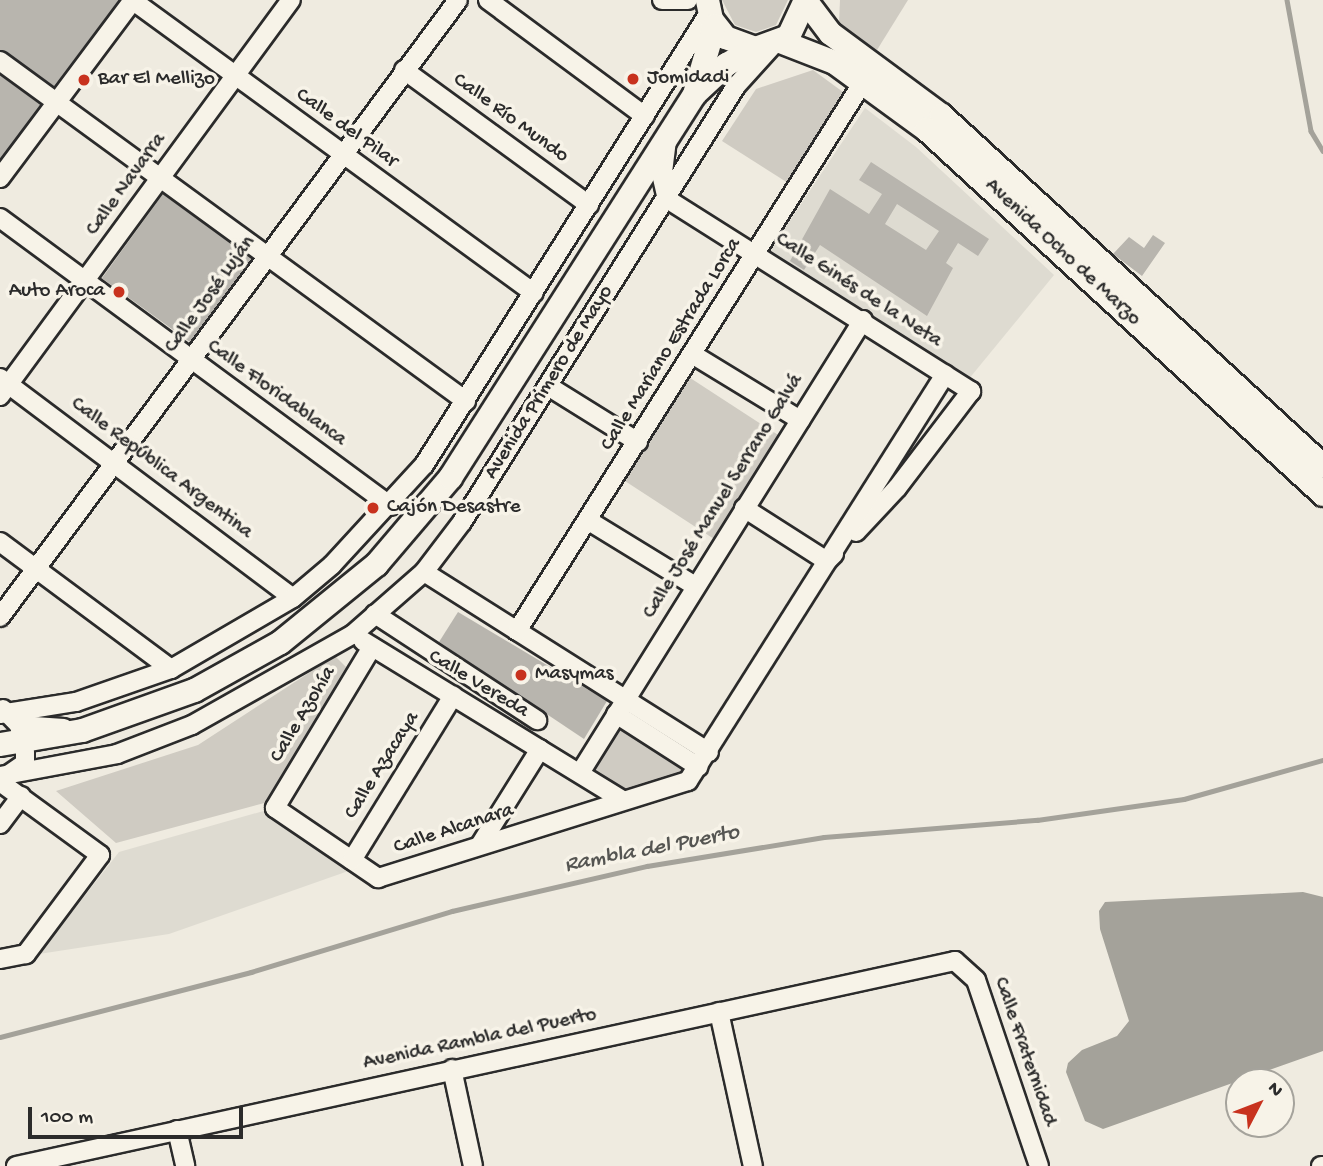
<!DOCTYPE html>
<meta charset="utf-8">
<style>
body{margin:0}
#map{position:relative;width:1323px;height:1166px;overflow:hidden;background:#efebe0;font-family:"Gochi Hand",sans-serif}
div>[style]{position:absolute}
.built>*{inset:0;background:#dedbd1}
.green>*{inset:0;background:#cfcbc2;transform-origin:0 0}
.water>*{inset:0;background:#a4a29a}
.stream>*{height:4.5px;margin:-2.25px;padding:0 2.25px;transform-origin:2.25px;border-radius:2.25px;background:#a4a29a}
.building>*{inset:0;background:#b8b5ae;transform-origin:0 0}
.roads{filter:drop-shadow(2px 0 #2b2b2b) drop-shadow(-2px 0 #2b2b2b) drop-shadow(0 2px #2b2b2b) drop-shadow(0 -2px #2b2b2b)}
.minor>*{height:18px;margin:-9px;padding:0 9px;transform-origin:9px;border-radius:9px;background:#f7f3e8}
.major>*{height:23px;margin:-11.5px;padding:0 11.5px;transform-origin:11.5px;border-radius:11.5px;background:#f7f3e8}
.dots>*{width:19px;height:19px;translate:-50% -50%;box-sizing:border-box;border:4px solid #f7f3e8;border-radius:50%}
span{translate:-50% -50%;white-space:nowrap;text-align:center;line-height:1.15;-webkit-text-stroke:7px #f7f3e8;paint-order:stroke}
.poi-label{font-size:21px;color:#2b2b2b}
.left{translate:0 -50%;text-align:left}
.right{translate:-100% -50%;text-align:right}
.street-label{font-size:21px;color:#2b2b2b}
.water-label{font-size:23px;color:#555552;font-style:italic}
.north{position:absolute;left:1225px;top:1068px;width:70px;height:70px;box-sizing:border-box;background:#f7f3e8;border:2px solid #a5a39c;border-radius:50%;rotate:48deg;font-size:19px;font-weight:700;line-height:28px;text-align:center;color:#2b2b2b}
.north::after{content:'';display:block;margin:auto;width:24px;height:32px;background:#c8321e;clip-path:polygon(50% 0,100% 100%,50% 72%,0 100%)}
.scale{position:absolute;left:28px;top:1107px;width:215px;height:32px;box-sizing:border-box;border:4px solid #2b2b2b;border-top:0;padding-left:9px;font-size:21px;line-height:24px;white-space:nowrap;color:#2b2b2b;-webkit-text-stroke:5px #f7f3e8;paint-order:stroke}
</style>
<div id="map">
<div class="built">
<i style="clip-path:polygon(865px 108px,916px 147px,1054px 275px,968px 380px,769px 252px)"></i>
<i style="clip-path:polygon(267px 810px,354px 869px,169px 934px,39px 954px,119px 852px)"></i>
</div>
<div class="green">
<i style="clip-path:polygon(722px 0,788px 0,776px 25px,756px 32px,735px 25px)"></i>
<i style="clip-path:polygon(840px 0,908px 0,877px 50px,839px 23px)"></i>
<i style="clip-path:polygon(813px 70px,843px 92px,788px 183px,722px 141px,756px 89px)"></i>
<i style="left:681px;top:372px;width:126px;height:122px;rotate:33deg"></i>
<i style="clip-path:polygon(335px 656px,346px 667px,268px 802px,116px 843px,56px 791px,198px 745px)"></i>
<i style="clip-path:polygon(616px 714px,699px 767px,622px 800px,580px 773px)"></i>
</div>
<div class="water">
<i style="clip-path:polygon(1303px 892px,1323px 897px,1323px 1051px,1103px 1129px,1085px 1121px,1066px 1072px,1068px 1063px,1082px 1050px,1117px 1036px,1129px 1021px,1100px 929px,1099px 911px,1105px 902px)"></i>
</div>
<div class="stream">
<i style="left:1287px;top:0;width:133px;rotate:79.6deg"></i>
<i style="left:1311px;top:131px;width:23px;rotate:59deg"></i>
<i style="left:0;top:1037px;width:259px;rotate:-14.5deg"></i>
<i style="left:251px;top:972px;width:210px;rotate:-16.9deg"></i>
<i style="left:452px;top:911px;width:200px;rotate:-13deg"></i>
<i style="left:647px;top:866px;width:179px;rotate:-9.3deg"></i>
<i style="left:824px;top:837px;width:214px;rotate:-4.6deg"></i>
<i style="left:1037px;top:820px;width:148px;rotate:-8.1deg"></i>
<i style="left:1184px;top:799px;width:144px;rotate:-15.7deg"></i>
</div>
<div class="building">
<i style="clip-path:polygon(0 0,119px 0,54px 86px,0 50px)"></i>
<i style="clip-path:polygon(0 75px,41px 105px,0 159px)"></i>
<i style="clip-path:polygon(evenodd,871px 162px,989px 239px,978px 256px,958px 243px,946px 263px,953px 268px,927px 316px,820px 245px,804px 270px,790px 261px,830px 189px,869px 214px,882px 194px,859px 180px,871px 162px,897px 204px,939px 231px,926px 250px,885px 224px,897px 204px)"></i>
<i style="left:163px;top:194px;width:110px;height:104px;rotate:36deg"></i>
<i style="clip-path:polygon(1153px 235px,1165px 243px,1142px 276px,1113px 254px,1129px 237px,1144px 248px)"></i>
<i style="clip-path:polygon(458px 612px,607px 701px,584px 739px,439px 642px)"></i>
</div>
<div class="roads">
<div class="minor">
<i style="left:132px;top:0;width:497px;rotate:36.1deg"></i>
<i style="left:488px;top:0;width:195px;rotate:36.5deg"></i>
<i style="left:662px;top:0;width:26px"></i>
<i style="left:0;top:61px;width:577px;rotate:36.12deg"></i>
<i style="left:404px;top:70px;width:229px;rotate:36.1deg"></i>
<i style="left:667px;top:140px;width:38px;rotate:97deg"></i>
<i style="left:662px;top:178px;width:22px;rotate:77deg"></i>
<i style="left:667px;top:199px;width:360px;rotate:32.3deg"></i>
<i style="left:971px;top:391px;width:122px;rotate:127.3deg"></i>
<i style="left:897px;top:488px;width:60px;rotate:133deg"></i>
<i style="left:0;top:178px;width:222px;rotate:-53.2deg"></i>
<i style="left:0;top:218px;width:485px;rotate:36.4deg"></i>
<i style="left:692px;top:354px;width:127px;rotate:31.4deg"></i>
<i style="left:0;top:378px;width:366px;rotate:36.9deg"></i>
<i style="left:548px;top:386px;width:106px;rotate:31.9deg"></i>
<i style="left:0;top:396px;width:491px;rotate:-53.7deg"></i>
<i style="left:744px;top:508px;width:98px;rotate:32.6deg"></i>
<i style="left:827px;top:561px;width:10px;rotate:-45deg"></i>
<i style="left:589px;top:521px;width:124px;rotate:31.5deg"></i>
<i style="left:0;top:542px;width:213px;rotate:36.6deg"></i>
<i style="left:424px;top:572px;width:337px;rotate:32.3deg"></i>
<i style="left:375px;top:614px;width:194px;rotate:33.2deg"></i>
<i style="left:0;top:617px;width:768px;rotate:-53.41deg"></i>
<i style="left:517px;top:631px;width:649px;rotate:-57.78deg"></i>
<i style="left:363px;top:641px;width:304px;rotate:31.5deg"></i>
<i style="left:372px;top:647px;width:188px;rotate:121.1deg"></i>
<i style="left:275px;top:808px;width:125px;rotate:34.2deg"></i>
<i style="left:378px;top:878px;width:325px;rotate:-17.4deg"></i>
<i style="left:688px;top:781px;width:481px;rotate:-57.7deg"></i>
<i style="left:3px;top:709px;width:23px;rotate:45deg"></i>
<i style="left:19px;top:725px;width:29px;rotate:78deg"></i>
<i style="left:25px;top:753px;width:10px;rotate:90deg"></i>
<i style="left:25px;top:763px;width:19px;rotate:145deg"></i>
<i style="left:0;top:714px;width:77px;rotate:-9deg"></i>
<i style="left:76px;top:702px;width:101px;rotate:-19.2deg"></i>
<i style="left:171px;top:669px;width:141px;rotate:-30.2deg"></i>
<i style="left:293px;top:598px;width:51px;rotate:-40.2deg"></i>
<i style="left:332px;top:565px;width:136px;rotate:-47.4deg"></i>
<i style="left:424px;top:465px;width:534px;rotate:-57.77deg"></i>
<i style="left:616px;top:714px;width:98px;rotate:32.6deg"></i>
<i style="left:19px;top:725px;width:45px;rotate:3.8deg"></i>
<i style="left:580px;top:773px;width:534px;rotate:-58.01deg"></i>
<i style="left:0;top:776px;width:119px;rotate:-10.6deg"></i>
<i style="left:117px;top:754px;width:80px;rotate:-21.1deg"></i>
<i style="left:192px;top:725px;width:184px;rotate:-29.4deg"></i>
<i style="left:352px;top:635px;width:96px;rotate:-41.2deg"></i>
<i style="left:424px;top:572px;width:63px;rotate:-52.8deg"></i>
<i style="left:462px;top:522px;width:515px;rotate:-57.85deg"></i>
<i style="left:736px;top:86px;width:55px;rotate:-47.9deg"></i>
<i style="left:0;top:782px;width:124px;rotate:36.1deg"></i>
<i style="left:100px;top:855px;width:124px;rotate:126.8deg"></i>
<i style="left:26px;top:954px;width:26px;rotate:169deg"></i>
<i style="left:0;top:824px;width:35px;rotate:-53deg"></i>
<i style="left:480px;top:845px;width:113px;rotate:-58deg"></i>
<i style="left:352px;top:860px;width:193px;rotate:-58.4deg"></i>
<i style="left:719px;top:1012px;width:158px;rotate:77.6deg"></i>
<i style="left:452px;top:1069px;width:99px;rotate:77.8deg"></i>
<i style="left:177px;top:1130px;width:37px;rotate:77deg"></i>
<i style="left:16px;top:1166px;width:961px;rotate:-12.32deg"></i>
<i style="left:955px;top:961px;width:28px;rotate:42deg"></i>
<i style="left:976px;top:980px;width:196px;rotate:71.3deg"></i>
<i style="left:1321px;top:1166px;width:2px"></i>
</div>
<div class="major">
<i style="left:707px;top:0;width:19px;rotate:78deg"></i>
<i style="left:711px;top:19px;width:23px;rotate:52deg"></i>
<i style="left:725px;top:37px;width:32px;rotate:20deg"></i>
<i style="left:755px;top:48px;width:35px;rotate:-20deg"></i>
<i style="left:788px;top:36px;width:40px;rotate:-65deg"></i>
<i style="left:805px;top:0;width:41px;rotate:52.9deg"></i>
<i style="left:830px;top:33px;width:138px;rotate:36.5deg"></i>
<i style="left:941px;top:115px;width:519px;rotate:42.58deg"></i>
<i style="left:780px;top:41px;width:58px;rotate:21.3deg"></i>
<i style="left:834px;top:62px;width:114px;rotate:36.1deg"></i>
<i style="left:926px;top:129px;width:539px;rotate:42.6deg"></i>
<i style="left:697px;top:91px;width:40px;rotate:-43deg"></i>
<i style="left:726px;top:64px;width:33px;rotate:-29deg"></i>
<i style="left:0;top:744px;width:83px;rotate:-9.7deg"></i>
<i style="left:82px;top:730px;width:119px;rotate:-19.7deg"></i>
<i style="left:194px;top:690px;width:98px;rotate:-29.2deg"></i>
<i style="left:280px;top:642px;width:124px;rotate:-39.1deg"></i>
<i style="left:376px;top:564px;width:114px;rotate:-49.6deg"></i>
<i style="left:450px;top:477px;width:454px;rotate:-57.5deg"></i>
<i style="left:694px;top:94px;width:72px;rotate:-73.8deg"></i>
</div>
</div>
<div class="dots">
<i style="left:633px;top:79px;background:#c8321e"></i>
<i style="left:84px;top:80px;background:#c8321e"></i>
<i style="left:119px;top:292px;background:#c8321e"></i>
<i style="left:373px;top:508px;background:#c8321e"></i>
<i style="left:521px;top:675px;background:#c8321e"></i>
</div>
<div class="poi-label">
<span class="left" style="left:647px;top:79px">Jomidadi</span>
<span class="left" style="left:98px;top:80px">Bar El Mellizo</span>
<span class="right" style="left:105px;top:292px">Auto Aroca</span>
<span class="left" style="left:387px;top:508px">Cajón Desastre</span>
<span class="left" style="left:535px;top:675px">Masymas</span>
</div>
<div class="street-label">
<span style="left:510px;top:119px;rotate:36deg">Calle Río Mundo</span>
<span style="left:346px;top:129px;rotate:36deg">Calle del Pilar</span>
<span style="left:127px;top:185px;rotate:-54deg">Calle Navarra</span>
<span style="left:1062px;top:253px;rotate:43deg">Avenida Ocho de Marzo</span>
<span style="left:858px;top:291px;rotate:33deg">Calle Ginés de la Neta</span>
<span style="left:211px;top:295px;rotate:-54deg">Calle José Luján</span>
<span style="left:672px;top:345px;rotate:-58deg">Calle Mariano Estrada Lorca</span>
<span style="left:550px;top:383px;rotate:-58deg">Avenida Primero de Mayo</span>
<span style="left:276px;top:394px;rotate:36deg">Calle Floridablanca</span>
<span style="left:161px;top:469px;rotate:37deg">Calle República Argentina</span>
<span style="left:724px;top:497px;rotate:-58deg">Calle José Manuel Serrano Galvá</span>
<span style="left:478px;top:685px;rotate:31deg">Calle Vereda</span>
<span style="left:304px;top:715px;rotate:-59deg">Calle Azohía</span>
<span style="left:383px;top:766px;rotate:-58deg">Calle Azacaya</span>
<span style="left:454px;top:830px;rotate:-18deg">Calle Alcanara</span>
<span style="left:480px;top:1040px;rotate:-12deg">Avenida Rambla del Puerto</span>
<span style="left:1024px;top:1052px;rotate:71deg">Calle Fraternidad</span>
</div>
<div class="water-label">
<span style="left:652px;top:850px;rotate:-11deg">Rambla del Puerto</span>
</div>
<div class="north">N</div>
<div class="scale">100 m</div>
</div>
